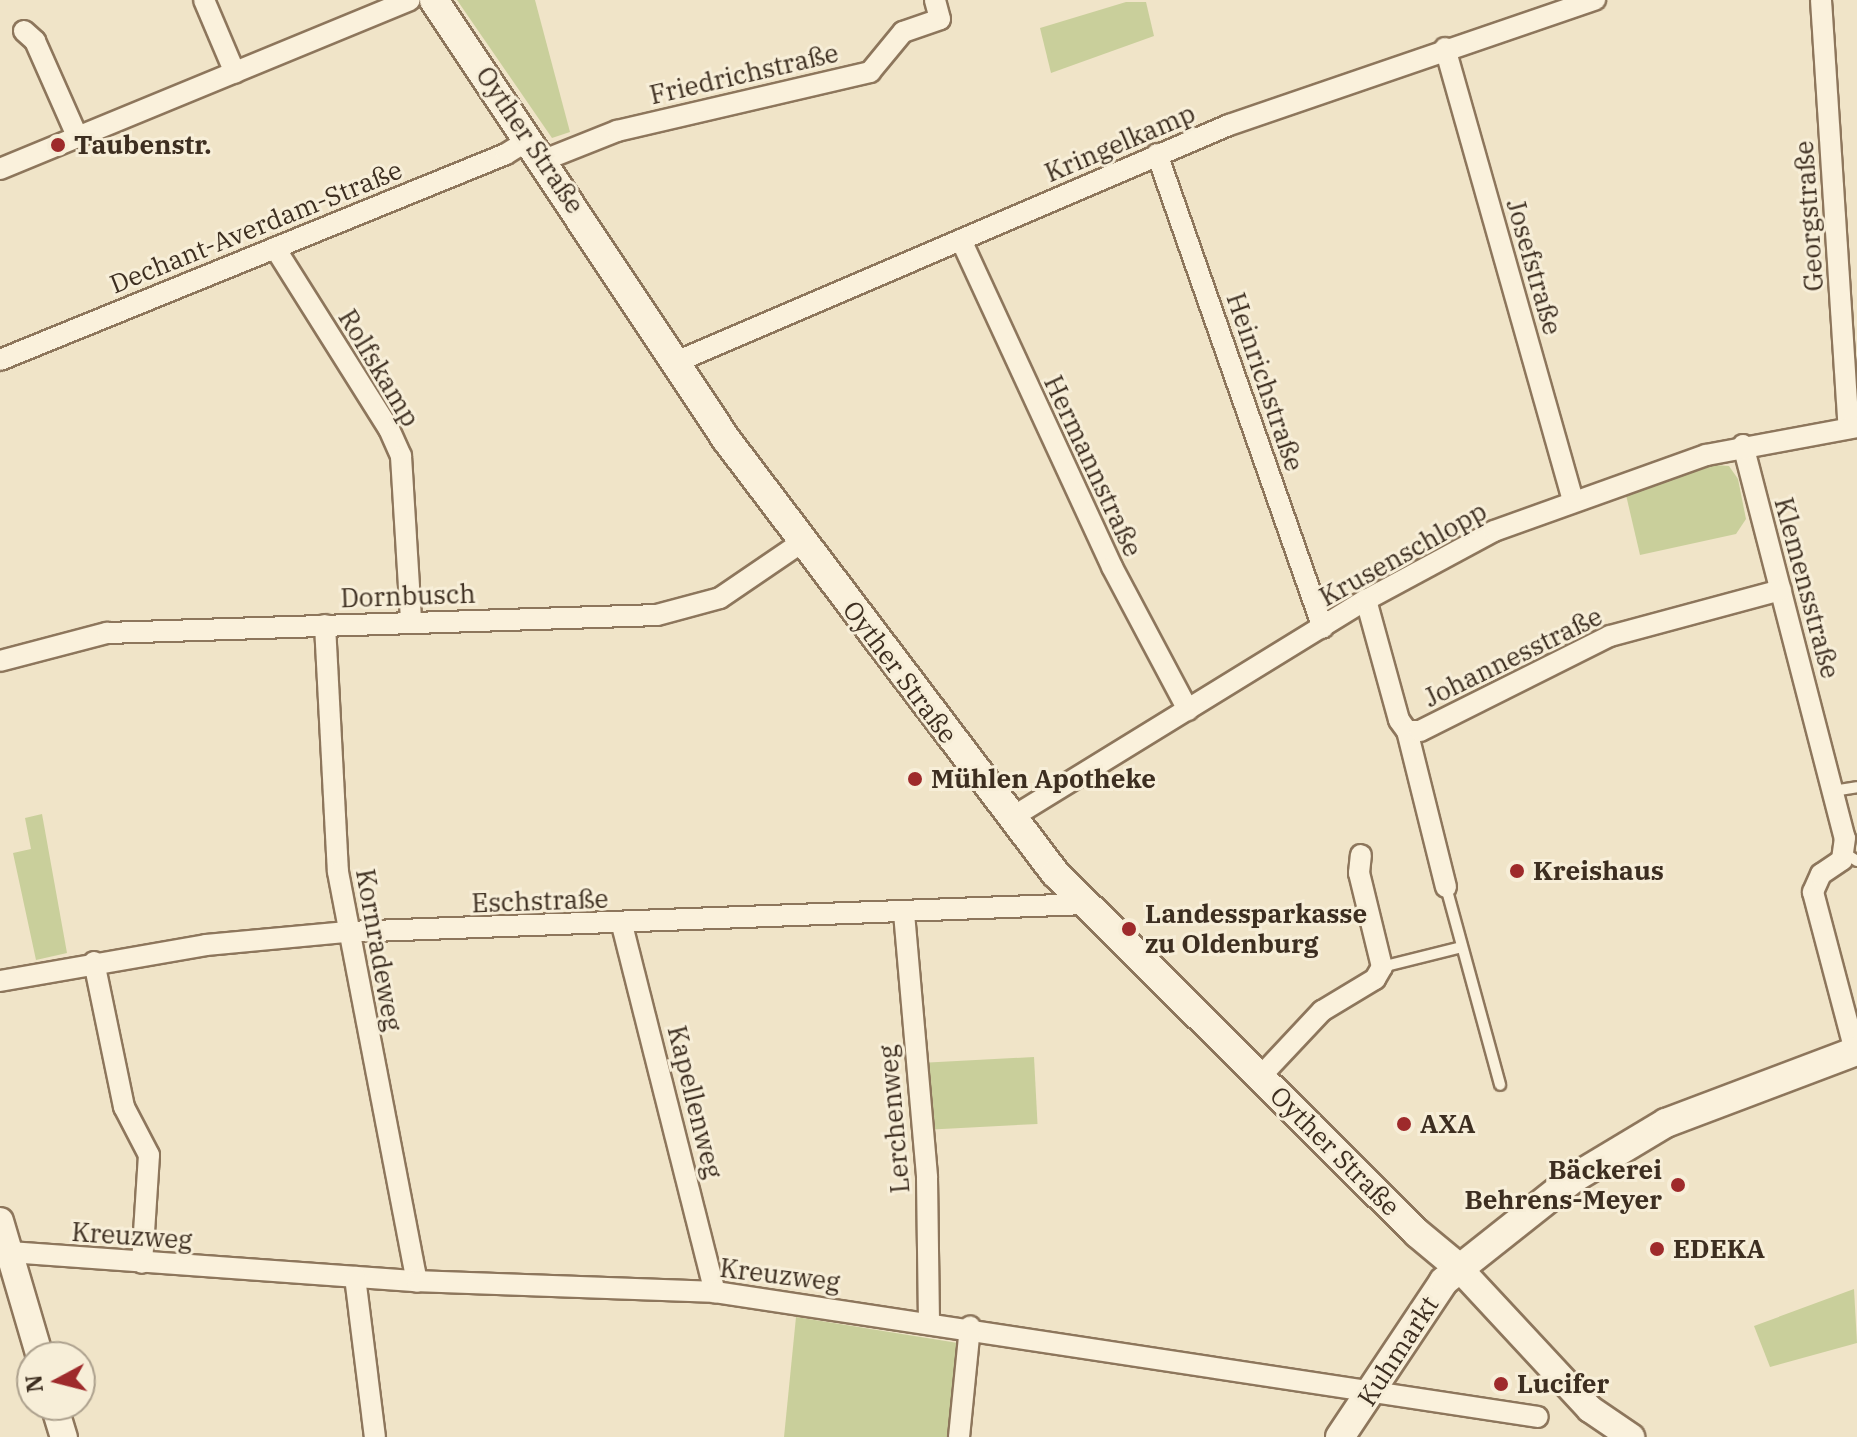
<!DOCTYPE html>
<meta charset="utf-8">
<style>
body{margin:0}
#map{position:relative;width:1857px;height:1437px;overflow:hidden;background:#f0e4c8;font-family:"IBM Plex Serif",serif}
div>[style]{position:absolute}
.green>*{inset:0;background:#c9cf9b;transform-origin:0 0}
.roads{filter:drop-shadow(2px 0 #8d765c) drop-shadow(-2px 0 #8d765c) drop-shadow(0 2px #8d765c) drop-shadow(0 -2px #8d765c)}
.service>*{height:10px;margin:-5px;padding:0 5px;transform-origin:5px;border-radius:5px;background:#faf1dc}
.minor>*{height:20px;margin:-10px;padding:0 10px;transform-origin:10px;border-radius:10px;background:#faf1dc}
.tertiary>*{height:26px;margin:-13px;padding:0 13px;transform-origin:13px;border-radius:13px;background:#faf1dc}
.secondary>*{height:28px;margin:-14px;padding:0 14px;transform-origin:14px;border-radius:14px;background:#faf1dc}
.dots>*{width:22px;height:22px;translate:-50% -50%;box-sizing:border-box;border:4px solid #f7eed8;border-radius:50%}
span{translate:-50% -50%;white-space:nowrap;text-align:center;line-height:1.15;-webkit-text-stroke:6px #f7eed8;paint-order:stroke}
.street-label{font-size:26px;color:#3d2e20}
.poi-label{font-size:26px;color:#3d2e20;font-weight:700}
.left{translate:0 -50%;text-align:left}
.right{translate:-100% -50%;text-align:right}
.north{position:absolute;left:16px;top:1341px;width:80px;height:80px;box-sizing:border-box;background:#f7eed8;border:2px solid #ada18e;border-radius:50%;rotate:263deg;font-size:22px;font-weight:700;line-height:32px;text-align:center;color:#3d2e20}
.north::after{content:'';display:block;margin:auto;width:28px;height:36px;background:#9e2a2b;clip-path:polygon(50% 0,100% 100%,50% 72%,0 100%)}
</style>
<div id="map">
<div class="green">
<i style="clip-path:polygon(457px 0,535px 0,570px 132px,552px 138px)"></i>
<i style="clip-path:polygon(1126px 2px,1146px 2px,1154px 36px,1051px 73px,1040px 28px)"></i>
<i style="clip-path:polygon(1715px 465px,1729px 466px,1738px 479px,1746px 519px,1736px 534px,1640px 555px,1626px 495px)"></i>
<i style="clip-path:polygon(42px 814px,67px 953px,36px 960px,13px 853px,31px 849px,25px 818px)"></i>
<i style="left:1034px;top:1057px;width:67px;height:110px;rotate:87deg"></i>
<i style="clip-path:polygon(1854px 1289px,1857px 1343px,1770px 1367px,1754px 1326px)"></i>
<i style="clip-path:polygon(796px 1317px,958px 1343px,949px 1437px,784px 1437px)"></i>
</div>
<div class="roads">
<div class="service">
<i style="left:1833px;top:791px;width:24px;rotate:-9deg"></i>
<i style="left:1846px;top:854px;width:13px;rotate:32deg"></i>
<i style="left:1446px;top:887px;width:205px;rotate:74.7deg"></i>
<i style="left:1382px;top:967px;width:82px;rotate:-14deg"></i>
</div>
<div class="minor">
<i style="left:204px;top:0;width:79px;rotate:67deg"></i>
<i style="left:1821px;top:0;width:429px;rotate:86.3deg"></i>
<i style="left:24px;top:31px;width:15px;rotate:42deg"></i>
<i style="left:35px;top:41px;width:104px;rotate:66.1deg"></i>
<i style="left:1445px;top:48px;width:469px;rotate:74.2deg"></i>
<i style="left:1157px;top:154px;width:502px;rotate:70.7deg"></i>
<i style="left:544px;top:160px;width:79px;rotate:-21.7deg"></i>
<i style="left:617px;top:131px;width:260px;rotate:-13.1deg"></i>
<i style="left:870px;top:72px;width:52px;rotate:-50.5deg"></i>
<i style="left:903px;top:32px;width:39px;rotate:-19deg"></i>
<i style="left:940px;top:19px;width:20px;rotate:-105deg"></i>
<i style="left:0;top:169px;width:443px;rotate:-22.4deg"></i>
<i style="left:961px;top:240px;width:360px;rotate:65.2deg"></i>
<i style="left:1112px;top:567px;width:162px;rotate:62deg"></i>
<i style="left:275px;top:248px;width:214px;rotate:57.8deg"></i>
<i style="left:389px;top:429px;width:30px;rotate:66deg"></i>
<i style="left:401px;top:456px;width:165px;rotate:86.5deg"></i>
<i style="left:0;top:360px;width:546px;rotate:-22.15deg"></i>
<i style="left:506px;top:154px;width:28px;rotate:-32deg"></i>
<i style="left:676px;top:362px;width:602px;rotate:-23.2deg"></i>
<i style="left:1229px;top:125px;width:387px;rotate:-18.9deg"></i>
<i style="left:1743px;top:445px;width:406px;rotate:75.5deg"></i>
<i style="left:1845px;top:838px;width:22px;rotate:98deg"></i>
<i style="left:1842px;top:860px;width:25px;rotate:146deg"></i>
<i style="left:1821px;top:874px;width:20px;rotate:114deg"></i>
<i style="left:1813px;top:892px;width:164px;rotate:75.2deg"></i>
<i style="left:1366px;top:600px;width:124px;rotate:74.6deg"></i>
<i style="left:1399px;top:720px;width:14px;rotate:54deg"></i>
<i style="left:325px;top:625px;width:247px;rotate:87deg"></i>
<i style="left:338px;top:872px;width:417px;rotate:79.1deg"></i>
<i style="left:0;top:661px;width:111px;rotate:-14.7deg"></i>
<i style="left:107px;top:633px;width:550px;rotate:-1.87deg"></i>
<i style="left:657px;top:615px;width:65px;rotate:-15.1deg"></i>
<i style="left:720px;top:598px;width:99px;rotate:-34.3deg"></i>
<i style="left:1011px;top:818px;width:417px;rotate:-31.6deg"></i>
<i style="left:1366px;top:600px;width:145px;rotate:-28.3deg"></i>
<i style="left:1494px;top:531px;width:225px;rotate:-19.7deg"></i>
<i style="left:1706px;top:455px;width:154px;rotate:-10.5deg"></i>
<i style="left:1446px;top:887px;width:161px;rotate:-104deg"></i>
<i style="left:1407px;top:731px;width:13px"></i>
<i style="left:1420px;top:731px;width:212px;rotate:-26.6deg"></i>
<i style="left:1610px;top:636px;width:177px;rotate:-15.1deg"></i>
<i style="left:904px;top:913px;width:266px;rotate:85deg"></i>
<i style="left:927px;top:1178px;width:143px;rotate:89.2deg"></i>
<i style="left:622px;top:925px;width:379px;rotate:75.8deg"></i>
<i style="left:94px;top:962px;width:148px;rotate:78.3deg"></i>
<i style="left:124px;top:1107px;width:54px;rotate:62.5deg"></i>
<i style="left:149px;top:1155px;width:108px;rotate:93.7deg"></i>
<i style="left:0;top:981px;width:209px;rotate:-9.9deg"></i>
<i style="left:206px;top:945px;width:142px;rotate:-5.3deg"></i>
<i style="left:347px;top:932px;width:739px;rotate:-2.17deg"></i>
<i style="left:1260px;top:1077px;width:91px;rotate:-46.8deg"></i>
<i style="left:1322px;top:1011px;width:62px;rotate:-31.1deg"></i>
<i style="left:1375px;top:979px;width:14px;rotate:-60deg"></i>
<i style="left:1382px;top:967px;width:97px;rotate:-103.7deg"></i>
<i style="left:1359px;top:873px;width:18px;rotate:-84deg"></i>
<i style="left:9px;top:1252px;width:409px;rotate:4.1deg"></i>
<i style="left:417px;top:1281px;width:298px;rotate:2.1deg"></i>
<i style="left:715px;top:1292px;width:832px;rotate:8.64deg"></i>
<i style="left:355px;top:1277px;width:161px;rotate:82.9deg"></i>
<i style="left:959px;top:1437px;width:111px;rotate:-84.3deg"></i>
</div>
<div class="tertiary">
<i style="left:0;top:1221px;width:142px;rotate:73.6deg"></i>
<i style="left:1458px;top:1267px;width:194px;rotate:47.1deg"></i>
<i style="left:1590px;top:1409px;width:50px;rotate:34.3deg"></i>
<i style="left:54px;top:1405px;width:34px;rotate:73deg"></i>
</div>
<div class="secondary">
<i style="left:434px;top:0;width:527px;rotate:56.37deg"></i>
<i style="left:726px;top:439px;width:545px;rotate:52.84deg"></i>
<i style="left:1055px;top:873px;width:511px;rotate:44.84deg"></i>
<i style="left:1417px;top:1233px;width:53px;rotate:39.7deg"></i>
<i style="left:1340px;top:1437px;width:187px;rotate:-56.3deg"></i>
<i style="left:1444px;top:1281px;width:166px;rotate:-38.4deg"></i>
<i style="left:1574px;top:1178px;width:107px;rotate:-30.9deg"></i>
<i style="left:1666px;top:1123px;width:204px;rotate:-20.7deg"></i>
</div>
</div>
<div class="dots">
<i style="left:58px;top:145px;background:#9e2a2b"></i>
<i style="left:915px;top:779px;background:#9e2a2b"></i>
<i style="left:1517px;top:871px;background:#9e2a2b"></i>
<i style="left:1129px;top:929px;background:#9e2a2b"></i>
<i style="left:1404px;top:1124px;background:#9e2a2b"></i>
<i style="left:1678px;top:1185px;background:#9e2a2b"></i>
<i style="left:1657px;top:1249px;background:#9e2a2b"></i>
<i style="left:1501px;top:1384px;background:#9e2a2b"></i>
</div>
<div class="street-label">
<span style="left:744px;top:74px;rotate:-13deg">Friedrichstraße</span>
<span style="left:530px;top:140px;rotate:56deg">Oyther Straße</span>
<span style="left:1120px;top:143px;rotate:-23deg">Kringelkamp</span>
<span style="left:1809px;top:216px;rotate:-94deg">Georgstraße</span>
<span style="left:256px;top:227px;rotate:-22deg">Dechant-Averdam-Straße</span>
<span style="left:1534px;top:267px;rotate:74deg">Josefstraße</span>
<span style="left:379px;top:368px;rotate:59deg">Rolfskamp</span>
<span style="left:1265px;top:382px;rotate:71deg">Heinrichstraße</span>
<span style="left:1093px;top:466px;rotate:65deg">Hermannstraße</span>
<span style="left:1403px;top:554px;rotate:-29deg">Krusenschlopp</span>
<span style="left:1807px;top:588px;rotate:75deg">Klemensstraße</span>
<span style="left:408px;top:596px;rotate:-2deg">Dornbusch</span>
<span style="left:1513px;top:657px;rotate:-26deg">Johannesstraße</span>
<span style="left:900px;top:672px;rotate:53deg">Oyther Straße</span>
<span style="left:540px;top:901px;rotate:-2deg">Eschstraße</span>
<span style="left:379px;top:950px;rotate:80deg">Kornradeweg</span>
<span style="left:695px;top:1102px;rotate:76deg">Kapellenweg</span>
<span style="left:894px;top:1119px;rotate:-95deg">Lerchenweg</span>
<span style="left:1335px;top:1151px;rotate:45deg">Oyther Straße</span>
<span style="left:132px;top:1236px;rotate:4deg">Kreuzweg</span>
<span style="left:780px;top:1275px;rotate:7deg">Kreuzweg</span>
<span style="left:1398px;top:1351px;rotate:-57deg">Kuhmarkt</span>
</div>
<div class="poi-label">
<span class="left" style="left:74px;top:145px">Taubenstr.</span>
<span class="left" style="left:931px;top:779px">Mühlen Apotheke</span>
<span class="left" style="left:1533px;top:871px">Kreishaus</span>
<span class="left" style="left:1145px;top:929px">Landessparkasse<br>zu Oldenburg</span>
<span class="left" style="left:1420px;top:1124px">AXA</span>
<span class="right" style="left:1662px;top:1185px">Bäckerei<br>Behrens-Meyer</span>
<span class="left" style="left:1673px;top:1249px">EDEKA</span>
<span class="left" style="left:1517px;top:1384px">Lucifer</span>
</div>
<div class="north">N</div>
</div>
